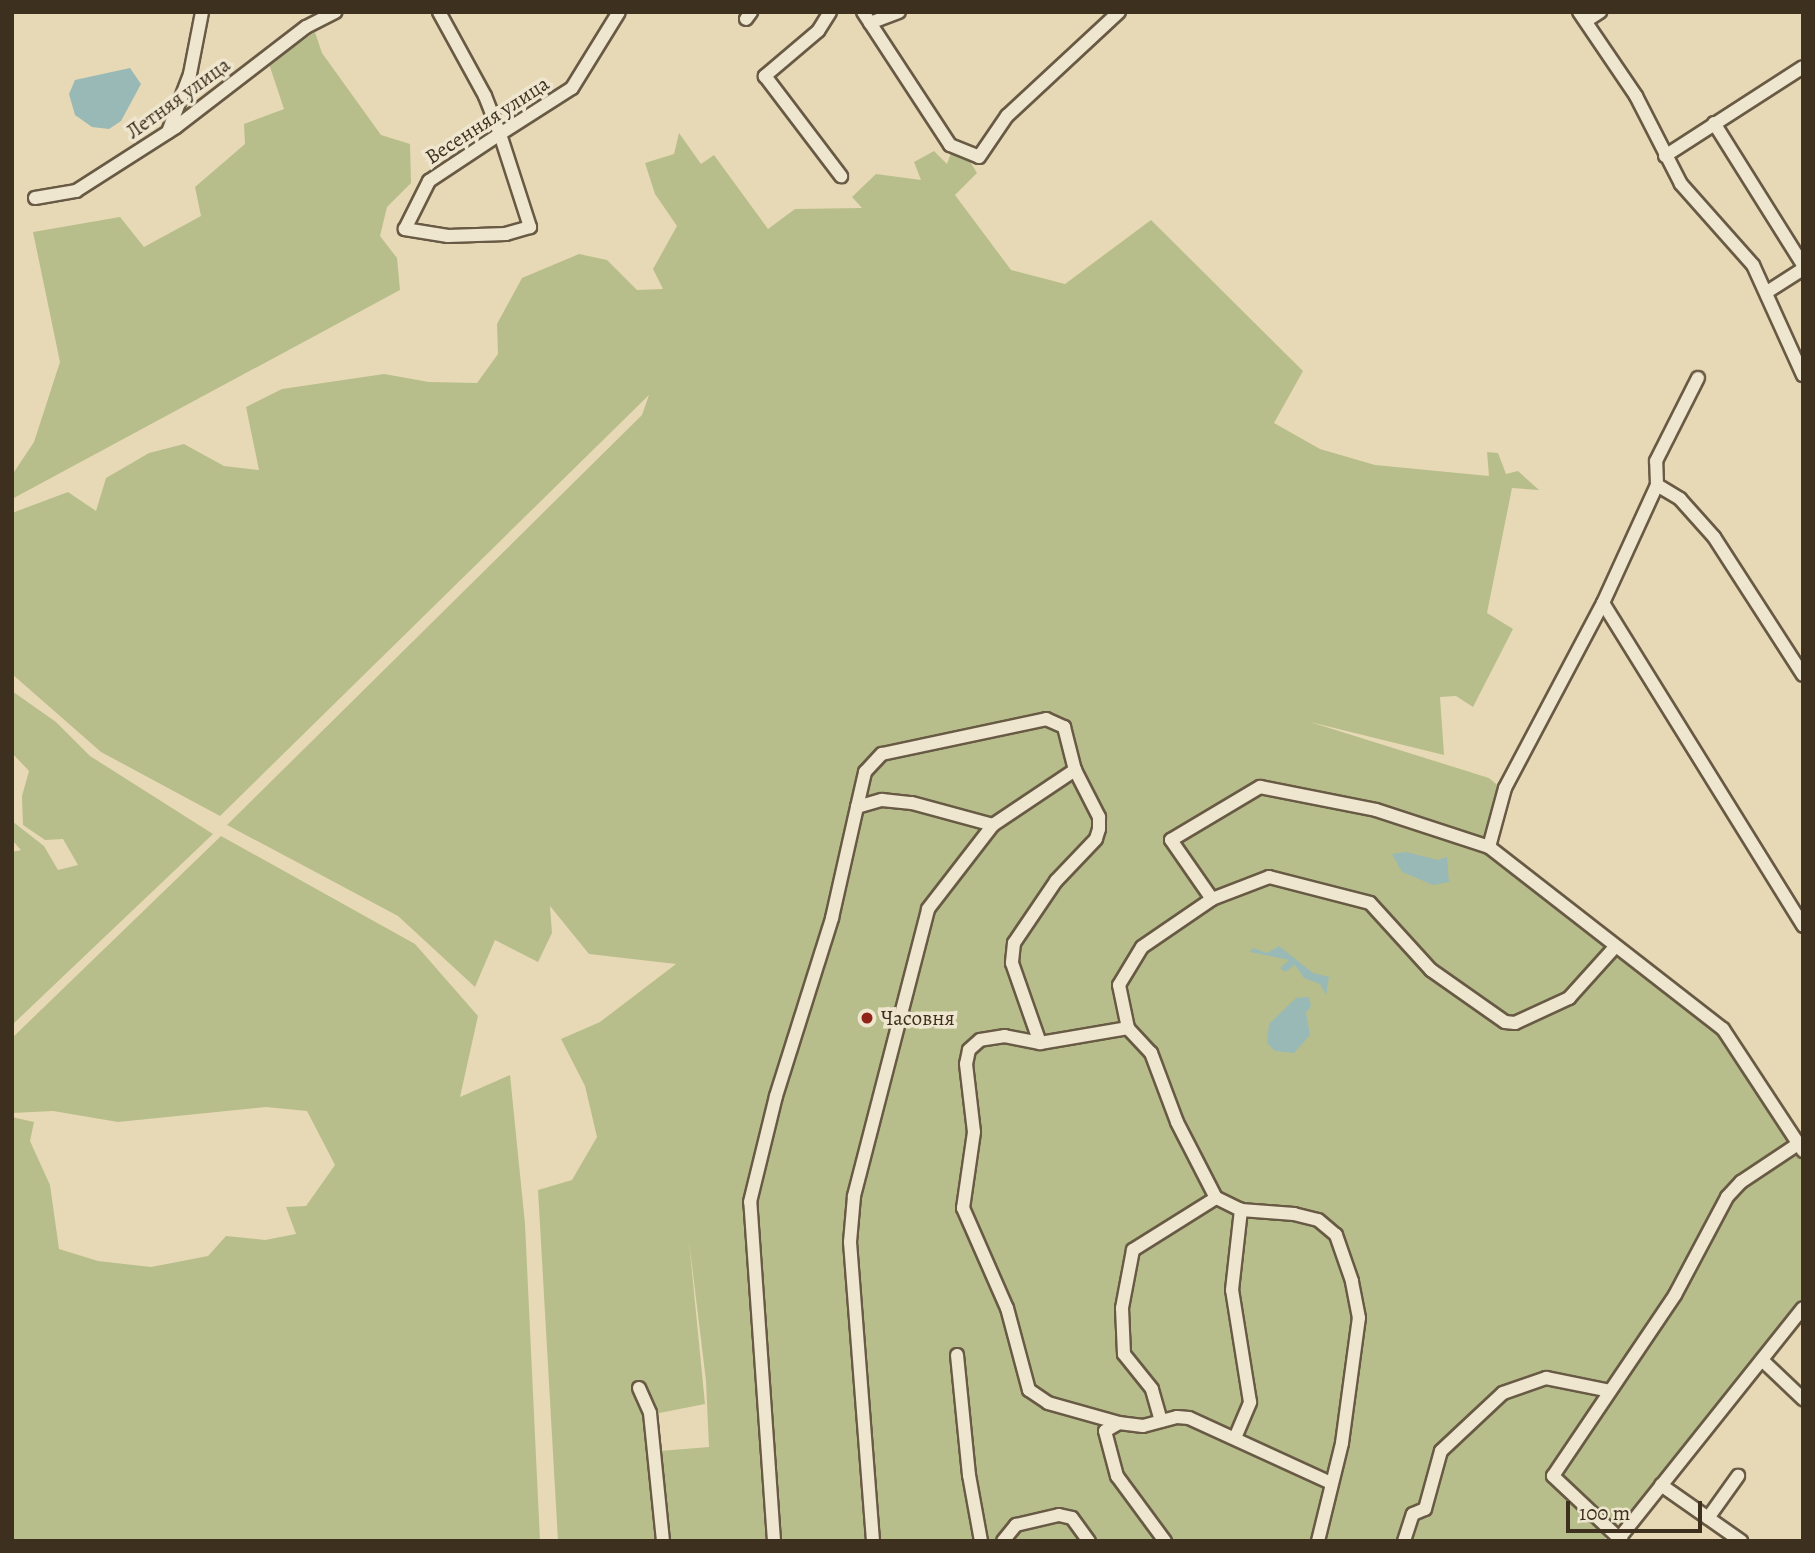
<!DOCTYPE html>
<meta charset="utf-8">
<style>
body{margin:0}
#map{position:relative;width:1815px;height:1553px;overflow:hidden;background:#e7d9b5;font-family:Alegreya,serif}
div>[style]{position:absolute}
.green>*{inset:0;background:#b8be8b}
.water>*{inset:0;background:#98b9b5}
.roads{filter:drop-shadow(2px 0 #685a44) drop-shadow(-2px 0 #685a44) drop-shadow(0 2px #685a44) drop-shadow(0 -2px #685a44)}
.minor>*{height:12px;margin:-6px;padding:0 6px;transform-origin:6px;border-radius:6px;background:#efe6cf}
.dots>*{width:19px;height:19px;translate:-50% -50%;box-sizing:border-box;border:4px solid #efe6cf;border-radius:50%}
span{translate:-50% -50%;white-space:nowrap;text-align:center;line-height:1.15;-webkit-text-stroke:7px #efe6cf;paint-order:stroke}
.street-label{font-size:21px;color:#3e301f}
.poi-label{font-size:21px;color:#3e301f}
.left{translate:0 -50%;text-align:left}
.frame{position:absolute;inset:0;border:14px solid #3e301f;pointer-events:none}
.scale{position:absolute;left:1566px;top:1501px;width:136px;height:32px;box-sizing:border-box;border:4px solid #3e301f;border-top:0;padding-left:9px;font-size:21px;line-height:24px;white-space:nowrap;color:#3e301f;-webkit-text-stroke:5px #efe6cf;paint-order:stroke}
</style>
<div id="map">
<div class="green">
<i style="clip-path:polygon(315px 32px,322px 53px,381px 135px,410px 144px,411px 183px,387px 207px,380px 236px,397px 258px,400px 290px,12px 499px,12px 475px,34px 442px,60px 362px,33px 232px,120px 217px,144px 247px,201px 216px,195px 187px,245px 144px,244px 124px,284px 109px,269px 64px)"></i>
<i style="clip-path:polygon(679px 133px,701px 164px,714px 155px,768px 229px,795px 209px,862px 208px,852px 197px,876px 174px,921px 180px,914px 162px,934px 151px,947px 164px,951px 153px,969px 160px,977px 173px,955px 195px,1011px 270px,1065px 284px,1151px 220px,1303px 371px,1274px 423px,1320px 449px,1375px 465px,1489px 476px,1487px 452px,1498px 453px,1506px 474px,1518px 471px,1539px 490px,1512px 488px,1487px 613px,1513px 629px,1473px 707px,1456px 696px,1440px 697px,1444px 755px,1310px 722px,1489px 778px,1502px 789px,1483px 838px,1721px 1027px,1803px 1155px,1801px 1300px,1676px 1463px,1627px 1520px,1611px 1526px,1604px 1541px,668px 1541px,660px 1451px,709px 1447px,706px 1381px,689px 1241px,705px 1404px,644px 1416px,656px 1541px,558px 1541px,538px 1190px,572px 1180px,597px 1137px,585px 1086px,561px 1039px,600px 1022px,676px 964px,589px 954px,550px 906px,552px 933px,538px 962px,495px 940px,475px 987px,398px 916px,227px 825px,642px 415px,649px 395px,220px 816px,101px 752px,12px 674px,12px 513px,68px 492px,96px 511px,106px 478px,149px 453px,184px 444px,224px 466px,259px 470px,246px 407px,282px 389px,384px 374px,429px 382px,477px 383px,498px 354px,497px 324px,522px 278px,579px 254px,607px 260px,637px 290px,663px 289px,653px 269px,677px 226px,655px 194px,645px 163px,674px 154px)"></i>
<i style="clip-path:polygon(12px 691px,56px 722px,90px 756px,213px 834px,12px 1025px,12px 852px,21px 850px,12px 840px,12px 821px,44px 846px,58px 870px,78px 865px,63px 839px,45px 840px,23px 825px,22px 796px,29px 771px,12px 753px)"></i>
<i style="clip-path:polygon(221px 836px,415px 944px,478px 1016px,460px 1097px,510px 1075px,525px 1224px,540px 1541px,12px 1541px,12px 1117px,34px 1122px,30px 1141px,50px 1185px,59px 1249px,98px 1261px,151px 1267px,208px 1256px,226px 1236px,265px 1240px,296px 1234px,286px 1207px,306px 1206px,335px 1165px,307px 1111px,266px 1107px,118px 1122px,53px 1111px,12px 1113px,12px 1038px)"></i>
</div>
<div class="water">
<i style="clip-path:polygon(130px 68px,141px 84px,121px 121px,109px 129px,92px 127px,75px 115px,69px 94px,75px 80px)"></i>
<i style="clip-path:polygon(1406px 852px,1438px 860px,1447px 857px,1449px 882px,1433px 885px,1402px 872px,1392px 854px)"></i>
<i style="clip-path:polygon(1279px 946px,1313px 973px,1329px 977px,1326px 995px,1320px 984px,1304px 978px,1295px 965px,1285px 972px,1280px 968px,1289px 960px,1250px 952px,1253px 948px,1267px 953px)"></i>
<i style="clip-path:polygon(1309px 997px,1311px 1006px,1306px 1013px,1310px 1035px,1294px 1053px,1275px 1051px,1267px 1043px,1269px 1024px,1296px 998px)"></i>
</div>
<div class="roads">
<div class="minor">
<i style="left:439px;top:12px;width:96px;rotate:61.3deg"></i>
<i style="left:485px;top:96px;width:41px;rotate:68.5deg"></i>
<i style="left:500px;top:134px;width:98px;rotate:72.1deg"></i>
<i style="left:530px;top:227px;width:25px;rotate:164deg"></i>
<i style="left:506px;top:234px;width:58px;rotate:178deg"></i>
<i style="left:448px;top:236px;width:44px;rotate:-170.8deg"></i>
<i style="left:405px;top:229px;width:54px;rotate:-63.4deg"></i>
<i style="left:429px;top:181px;width:85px;rotate:-33.5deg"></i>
<i style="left:500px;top:134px;width:85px;rotate:-32.6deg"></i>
<i style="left:572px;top:88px;width:89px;rotate:-58.3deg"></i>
<i style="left:830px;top:12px;width:22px;rotate:122deg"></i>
<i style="left:818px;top:31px;width:70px;rotate:139.7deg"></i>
<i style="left:765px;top:76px;width:126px;rotate:52.8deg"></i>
<i style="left:863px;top:12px;width:159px;rotate:56.8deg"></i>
<i style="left:950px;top:145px;width:31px;rotate:22deg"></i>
<i style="left:979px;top:157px;width:50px;rotate:-55.7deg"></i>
<i style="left:1007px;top:116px;width:153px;rotate:-42.9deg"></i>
<i style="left:1579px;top:12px;width:102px;rotate:55.8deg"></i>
<i style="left:1636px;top:96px;width:99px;rotate:62.9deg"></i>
<i style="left:1681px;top:184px;width:108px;rotate:48.4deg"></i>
<i style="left:1753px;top:265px;width:121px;rotate:65.6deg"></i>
<i style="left:746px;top:19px;width:9px;rotate:-54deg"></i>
<i style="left:1586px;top:21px;width:17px;rotate:-33deg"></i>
<i style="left:870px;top:23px;width:31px;rotate:-21deg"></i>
<i style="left:1714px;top:123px;width:168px;rotate:57.9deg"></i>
<i style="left:168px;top:132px;width:62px;rotate:-69.2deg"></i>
<i style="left:190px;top:74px;width:63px;rotate:-79deg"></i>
<i style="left:1665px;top:156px;width:164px;rotate:-32.8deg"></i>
<i style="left:35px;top:198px;width:42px;rotate:-9.7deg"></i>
<i style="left:76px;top:191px;width:119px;rotate:-32.6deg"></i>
<i style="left:176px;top:127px;width:164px;rotate:-37.6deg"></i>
<i style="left:306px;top:27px;width:33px;rotate:-27deg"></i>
<i style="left:1767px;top:292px;width:43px;rotate:-32.6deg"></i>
<i style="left:1657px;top:485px;width:27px;rotate:31deg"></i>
<i style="left:1680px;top:499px;width:51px;rotate:48.2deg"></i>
<i style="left:1714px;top:537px;width:164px;rotate:57.2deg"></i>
<i style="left:1603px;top:603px;width:380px;rotate:58.2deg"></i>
<i style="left:857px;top:807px;width:36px;rotate:-77deg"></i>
<i style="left:865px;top:772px;width:25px;rotate:-47deg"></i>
<i style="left:882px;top:754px;width:168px;rotate:-12deg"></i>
<i style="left:1046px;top:719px;width:20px;rotate:24deg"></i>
<i style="left:1064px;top:727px;width:44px;rotate:75.7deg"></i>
<i style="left:1075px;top:770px;width:53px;rotate:62.9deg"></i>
<i style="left:1099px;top:817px;width:12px;rotate:90deg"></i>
<i style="left:1099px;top:829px;width:10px;rotate:107deg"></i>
<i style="left:1096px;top:839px;width:58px;rotate:133.6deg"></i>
<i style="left:1056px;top:881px;width:75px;rotate:124.1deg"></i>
<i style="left:1014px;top:943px;width:20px;rotate:96deg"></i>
<i style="left:1012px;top:963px;width:85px;rotate:70.7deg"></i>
<i style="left:1489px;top:847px;width:61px;rotate:-74.8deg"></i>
<i style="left:1505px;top:788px;width:209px;rotate:-62.1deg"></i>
<i style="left:1603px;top:603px;width:130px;rotate:-65.4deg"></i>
<i style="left:1657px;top:485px;width:24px;rotate:-92deg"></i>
<i style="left:1656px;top:461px;width:93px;rotate:-63.2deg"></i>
<i style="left:1212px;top:899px;width:72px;rotate:-124.8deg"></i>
<i style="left:1171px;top:840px;width:104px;rotate:-30.8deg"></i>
<i style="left:1260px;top:787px;width:118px;rotate:11.2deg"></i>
<i style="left:1376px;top:810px;width:119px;rotate:18.1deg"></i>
<i style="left:1489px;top:847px;width:296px;rotate:37.9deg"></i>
<i style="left:1723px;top:1029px;width:146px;rotate:56.7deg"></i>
<i style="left:1128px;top:1028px;width:89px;rotate:170.3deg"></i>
<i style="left:1040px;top:1043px;width:36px;rotate:-169deg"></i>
<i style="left:1005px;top:1036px;width:25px;rotate:171deg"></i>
<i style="left:980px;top:1040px;width:15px;rotate:138deg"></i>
<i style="left:969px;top:1050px;width:14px;rotate:102deg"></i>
<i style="left:966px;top:1064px;width:68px;rotate:83.3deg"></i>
<i style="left:974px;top:1132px;width:77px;rotate:98.2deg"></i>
<i style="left:963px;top:1208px;width:109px;rotate:66.3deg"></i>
<i style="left:1007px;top:1308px;width:85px;rotate:75deg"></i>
<i style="left:1029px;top:1390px;width:23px;rotate:34deg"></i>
<i style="left:1048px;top:1403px;width:74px;rotate:15.7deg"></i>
<i style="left:1119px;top:1423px;width:16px;rotate:150deg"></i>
<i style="left:1105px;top:1431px;width:47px;rotate:75.1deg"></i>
<i style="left:1117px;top:1476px;width:81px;rotate:53.6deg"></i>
<i style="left:957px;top:1355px;width:121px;rotate:84.3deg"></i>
<i style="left:969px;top:1475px;width:67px;rotate:79.7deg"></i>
<i style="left:1762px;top:1360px;width:57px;rotate:43.6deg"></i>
<i style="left:639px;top:1388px;width:27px;rotate:66deg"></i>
<i style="left:650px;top:1413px;width:129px;rotate:84.2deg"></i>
<i style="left:1161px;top:1421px;width:33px;rotate:-106deg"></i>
<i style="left:1152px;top:1389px;width:45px;rotate:-128.7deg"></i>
<i style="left:1124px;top:1354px;width:46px;rotate:-92.5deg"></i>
<i style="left:1122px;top:1308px;width:59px;rotate:-79.3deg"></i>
<i style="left:1133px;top:1250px;width:98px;rotate:-32.1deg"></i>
<i style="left:1119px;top:1423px;width:24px;rotate:7deg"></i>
<i style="left:1143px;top:1426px;width:35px;rotate:-15deg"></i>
<i style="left:1177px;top:1417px;width:12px;rotate:5deg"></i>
<i style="left:1189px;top:1418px;width:154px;rotate:24.6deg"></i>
<i style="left:1235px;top:1438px;width:39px;rotate:-67deg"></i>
<i style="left:1250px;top:1402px;width:113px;rotate:-99.1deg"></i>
<i style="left:1232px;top:1290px;width:81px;rotate:-83.6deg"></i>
<i style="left:1661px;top:1485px;width:98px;rotate:35deg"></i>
<i style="left:1708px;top:1518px;width:52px;rotate:-54.5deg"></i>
<i style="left:774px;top:1541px;width:340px;rotate:-94deg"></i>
<i style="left:750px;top:1202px;width:109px;rotate:-76.2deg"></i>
<i style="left:776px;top:1096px;width:187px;rotate:-72.5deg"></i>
<i style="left:832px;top:918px;width:114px;rotate:-77.3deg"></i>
<i style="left:857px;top:807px;width:26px;rotate:-16deg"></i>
<i style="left:882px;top:800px;width:30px;rotate:6deg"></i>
<i style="left:912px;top:803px;width:84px;rotate:15.2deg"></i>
<i style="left:873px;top:1541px;width:300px;rotate:-94.4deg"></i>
<i style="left:850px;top:1242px;width:46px;rotate:-85deg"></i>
<i style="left:854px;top:1196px;width:296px;rotate:-75.5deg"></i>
<i style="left:928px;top:909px;width:106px;rotate:-52.3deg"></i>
<i style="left:993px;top:825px;width:99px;rotate:-33.9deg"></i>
<i style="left:1003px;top:1541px;width:21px;rotate:-51deg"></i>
<i style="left:1016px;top:1525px;width:44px;rotate:-13.1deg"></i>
<i style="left:1059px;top:1515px;width:13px;rotate:13deg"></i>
<i style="left:1072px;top:1518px;width:29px;rotate:54deg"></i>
<i style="left:1318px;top:1541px;width:101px;rotate:-76.2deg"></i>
<i style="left:1342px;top:1443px;width:126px;rotate:-82.3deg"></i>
<i style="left:1359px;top:1318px;width:38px;rotate:-101deg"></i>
<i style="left:1352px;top:1281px;width:49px;rotate:-109.2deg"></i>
<i style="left:1336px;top:1235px;width:23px;rotate:-140deg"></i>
<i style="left:1318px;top:1220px;width:25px;rotate:-166deg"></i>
<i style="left:1294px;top:1214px;width:53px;rotate:-175.7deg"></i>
<i style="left:1241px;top:1210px;width:28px;rotate:-154deg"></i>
<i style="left:1216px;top:1198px;width:85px;rotate:-117.2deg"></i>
<i style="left:1177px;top:1122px;width:74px;rotate:-110.6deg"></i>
<i style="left:1151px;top:1053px;width:34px;rotate:-133deg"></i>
<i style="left:1128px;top:1028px;width:44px;rotate:-101.8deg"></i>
<i style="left:1119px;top:985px;width:44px;rotate:-58.8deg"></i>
<i style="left:1142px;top:947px;width:85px;rotate:-34.4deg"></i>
<i style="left:1212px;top:899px;width:61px;rotate:-21.1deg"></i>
<i style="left:1269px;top:877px;width:104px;rotate:14.4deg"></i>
<i style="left:1370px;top:903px;width:91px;rotate:47.7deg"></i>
<i style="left:1431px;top:970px;width:90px;rotate:35.1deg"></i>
<i style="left:1505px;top:1022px;width:10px;rotate:6deg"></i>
<i style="left:1515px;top:1023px;width:60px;rotate:-24.8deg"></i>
<i style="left:1569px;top:998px;width:67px;rotate:-48deg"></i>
<i style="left:1404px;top:1541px;width:28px;rotate:-72deg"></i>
<i style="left:1413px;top:1514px;width:13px;rotate:-23deg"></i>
<i style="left:1425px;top:1509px;width:60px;rotate:-74.6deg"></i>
<i style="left:1441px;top:1451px;width:85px;rotate:-43.1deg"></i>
<i style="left:1503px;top:1393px;width:46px;rotate:-19.2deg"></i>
<i style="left:1546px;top:1378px;width:65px;rotate:11.5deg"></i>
<i style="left:1617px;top:1541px;width:298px;rotate:-51.4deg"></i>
<i style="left:1622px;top:1541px;width:95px;rotate:-136.7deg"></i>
<i style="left:1553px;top:1476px;width:218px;rotate:-56deg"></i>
<i style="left:1675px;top:1295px;width:111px;rotate:-62deg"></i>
<i style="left:1727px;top:1197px;width:21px;rotate:-47deg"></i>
<i style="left:1741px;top:1182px;width:69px;rotate:-33.7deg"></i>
</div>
</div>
<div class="dots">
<i style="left:867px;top:1018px;background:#8f2418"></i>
</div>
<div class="street-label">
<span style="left:178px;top:98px;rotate:-36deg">Летняя улица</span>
<span style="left:487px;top:120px;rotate:-33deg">Весенняя улица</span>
</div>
<div class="poi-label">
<span class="left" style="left:881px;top:1018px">Часовня</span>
</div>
<div class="frame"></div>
<div class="scale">100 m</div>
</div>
